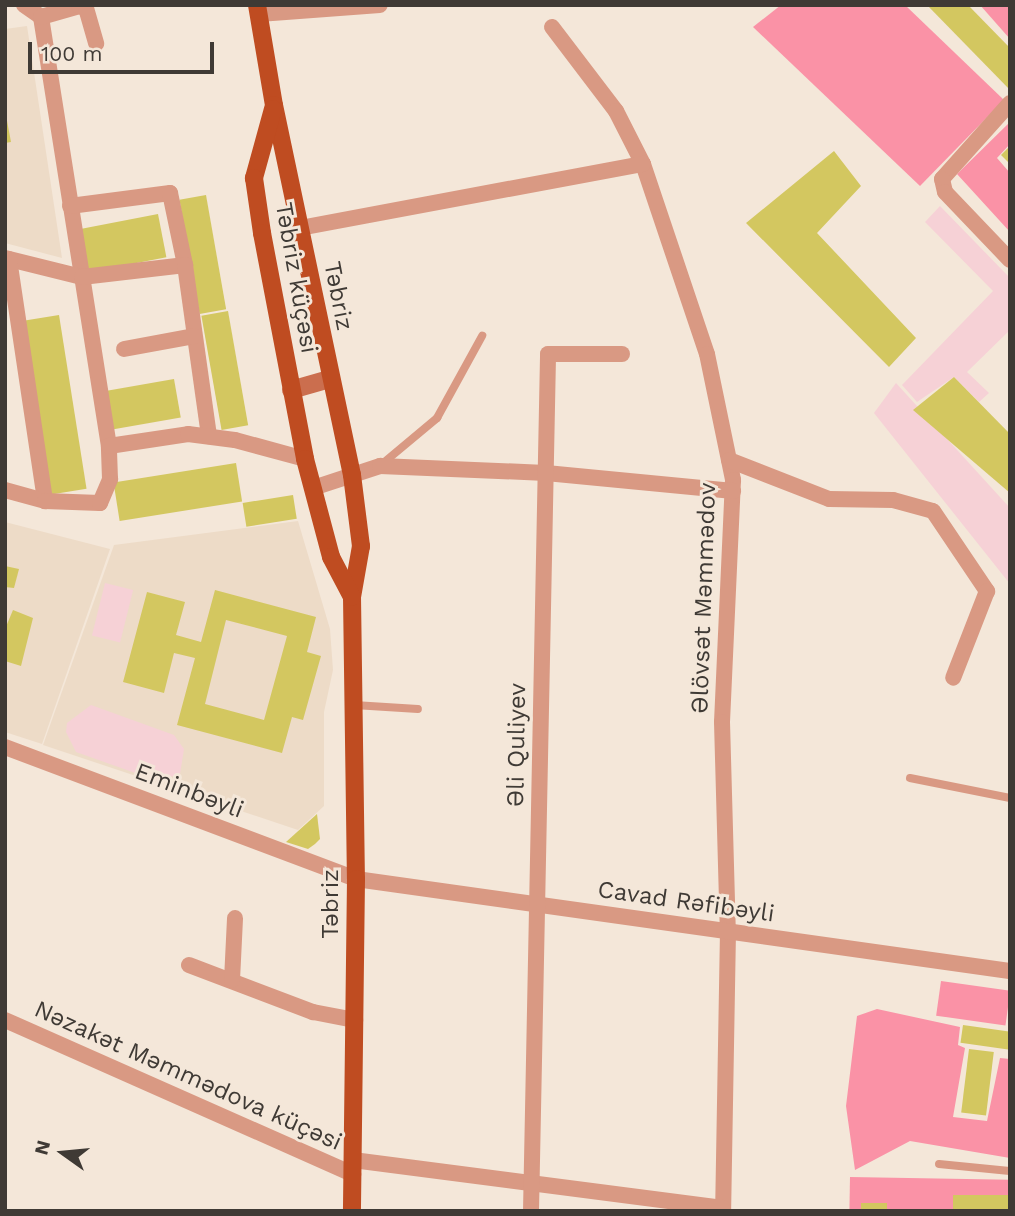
<!DOCTYPE html>
<meta charset="utf-8">
<style>
body{margin:0}
#map{position:relative;width:1015px;height:1216px;overflow:hidden;background:#f4e7d9;font-family:"Work Sans",sans-serif}
div>[style]{position:absolute}
.built>*{inset:0;background:#eddbc7}
.green>*{inset:0;background:#f6d1d6;transform-origin:0 0}
.forest>*{inset:0;background:#fa92a6;transform-origin:0 0}
.building>*{inset:0;background:#d3c760;transform-origin:0 0}
.service>*{height:8px;margin:-4px;padding:0 4px;transform-origin:4px;border-radius:4px;background:#d99983}
.minor>*{height:16px;margin:-8px;padding:0 8px;transform-origin:8px;border-radius:8px;background:#d99983}
.secondary>*{height:18px;margin:-9px;padding:0 9px;transform-origin:9px;border-radius:9px;background:#cb6e4e}
.primary>*{height:18px;margin:-9px;padding:0 9px;transform-origin:9px;border-radius:9px;background:#bf4c21}
span{translate:-50% -50%;white-space:nowrap;text-align:center;line-height:1.15;-webkit-text-stroke:6px #f4e7d9;paint-order:stroke}
.street-label{font-size:24px;color:#3f3a35}
.frame{position:absolute;inset:0;border:7px solid #3f3a35;pointer-events:none}
.north{position:absolute;left:28px;top:1118px;width:70px;height:70px;-webkit-text-stroke:5px #f4e7d9;paint-order:stroke;rotate:285deg;font-size:19px;font-weight:700;line-height:28px;text-align:center;color:#3f3a35}
.north::after{content:'';display:block;margin:auto;width:24px;height:32px;background:#3f3a35;clip-path:polygon(50% 0,100% 100%,50% 72%,0 100%)}
.scale{position:absolute;left:28px;top:42px;width:186px;height:32px;box-sizing:border-box;border:4px solid #3f3a35;border-top:0;padding-left:9px;font-size:21px;line-height:24px;white-space:nowrap;color:#3f3a35;-webkit-text-stroke:5px #f4e7d9;paint-order:stroke}
</style>
<div id="map">
<div class="built">
<i style="clip-path:polygon(27px 26px,62px 258px,5px 243px,5px 29px)"></i>
<i style="clip-path:polygon(298px 521px,330px 629px,333px 670px,324px 712px,324px 806px,298px 830px,43px 745px,114px 545px)"></i>
<i style="clip-path:polygon(5px 522px,110px 549px,42px 744px,5px 732px)"></i>
</div>
<div class="green">
<i style="clip-path:polygon(940px 206px,1010px 278px,1010px 330px,967px 372px,989px 393px,979px 402px,954px 377px,917px 402px,902px 385px,993px 291px,925px 222px)"></i>
<i style="clip-path:polygon(896px 383px,1010px 508px,1010px 584px,874px 413px)"></i>
<i style="left:105px;top:583px;width:29px;height:54px;rotate:14deg"></i>
<i style="clip-path:polygon(91px 705px,174px 735px,184px 749px,180px 774px,158px 781px,76px 752px,66px 732px,67px 723px)"></i>
</div>
<div class="forest">
<i style="clip-path:polygon(781px 5px,905px 5px,1004px 100px,920px 186px,753px 27px)"></i>
<i style="clip-path:polygon(980px 5px,1010px 5px,1010px 39px)"></i>
<i style="clip-path:polygon(1010px 122px,1010px 144px,997px 158px,1010px 173px,1010px 232px,957px 174px)"></i>
<i style="left:941px;top:981px;width:70px;height:35px;rotate:8deg"></i>
<i style="clip-path:polygon(877px 1009px,960px 1027px,958px 1045px,965px 1048px,953px 1117px,987px 1121px,1000px 1058px,1010px 1059px,1010px 1158px,910px 1141px,855px 1170px,846px 1106px,857px 1016px)"></i>
<i style="left:850px;top:1177px;width:160px;height:34px;rotate:1deg"></i>
</div>
<div class="building">
<i style="clip-path:polygon(927px 5px,968px 5px,1010px 48px,1010px 90px)"></i>
<i style="clip-path:polygon(5px 110px,11px 142px,5px 143px)"></i>
<i style="clip-path:polygon(1010px 146px,1010px 164px,1001px 155px)"></i>
<i style="clip-path:polygon(834px 151px,861px 186px,817px 233px,916px 338px,889px 367px,746px 223px)"></i>
<i style="left:206px;top:195px;width:116px;height:27px;rotate:80deg"></i>
<i style="left:158px;top:214px;width:44px;height:79px;rotate:79deg"></i>
<i style="left:228px;top:311px;width:116px;height:27px;rotate:80deg"></i>
<i style="left:59px;top:315px;width:176px;height:36px;rotate:81deg"></i>
<i style="clip-path:polygon(954px 377px,1010px 434px,1010px 493px,913px 410px)"></i>
<i style="left:174px;top:379px;width:39px;height:71px;rotate:80deg"></i>
<i style="left:236px;top:463px;width:39px;height:124px;rotate:81deg"></i>
<i style="left:293px;top:495px;width:24px;height:51px;rotate:81deg"></i>
<i style="clip-path:polygon(5px 566px,19px 569px,14px 588px,5px 587px)"></i>
<i style="clip-path:polygon(evenodd,215px 590px,316px 617px,307px 652px,321px 656px,303px 720px,292px 717px,282px 753px,177px 725px,195px 658px,174px 653px,164px 693px,123px 682px,147px 592px,185px 602px,176px 635px,201px 642px,215px 590px,226px 620px,287px 636px,264px 720px,205px 704px,226px 620px)"></i>
<i style="clip-path:polygon(13px 610px,33px 618px,21px 666px,5px 661px,5px 629px)"></i>
<i style="clip-path:polygon(317px 814px,320px 839px,315px 844px,308px 849px,286px 842px)"></i>
<i style="left:963px;top:1025px;width:48px;height:18px;rotate:8deg"></i>
<i style="left:969px;top:1049px;width:25px;height:64px;rotate:7deg"></i>
<i style="left:1010px;top:1195px;width:16px;height:57px;rotate:90deg"></i>
<i style="left:861px;top:1203px;width:26px;height:8px"></i>
</div>
<div class="service">
<i style="left:382px;top:464px;width:72px;rotate:-39.9deg"></i>
<i style="left:437px;top:418px;width:94px;rotate:-61.2deg"></i>
<i style="left:354px;top:705px;width:64px;rotate:3.6deg"></i>
<i style="left:910px;top:778px;width:102px;rotate:11.3deg"></i>
<i style="left:939px;top:1164px;width:71px;rotate:5.6deg"></i>
</div>
<div class="minor">
<i style="left:24px;top:5px;width:21px;rotate:35deg"></i>
<i style="left:41px;top:17px;width:434px;rotate:81deg"></i>
<i style="left:259px;top:14px;width:121px;rotate:-4.3deg"></i>
<i style="left:41px;top:17px;width:40px;rotate:-16deg"></i>
<i style="left:79px;top:6px;width:7px;rotate:16deg"></i>
<i style="left:86px;top:8px;width:37px;rotate:74deg"></i>
<i style="left:552px;top:27px;width:106px;rotate:52.7deg"></i>
<i style="left:616px;top:111px;width:59px;rotate:63deg"></i>
<i style="left:643px;top:164px;width:200px;rotate:71.4deg"></i>
<i style="left:707px;top:354px;width:129px;rotate:78.3deg"></i>
<i style="left:733px;top:480px;width:242px;rotate:92.6deg"></i>
<i style="left:722px;top:722px;width:209px;rotate:88.4deg"></i>
<i style="left:728px;top:931px;width:280px;rotate:91deg"></i>
<i style="left:1010px;top:103px;width:102px;rotate:131.8deg"></i>
<i style="left:942px;top:179px;width:13px;rotate:77deg"></i>
<i style="left:945px;top:192px;width:94px;rotate:46.3deg"></i>
<i style="left:70px;top:206px;width:101px;rotate:-7.4deg"></i>
<i style="left:170px;top:193px;width:74px;rotate:78.2deg"></i>
<i style="left:300px;top:228px;width:349px;rotate:-10.6deg"></i>
<i style="left:5px;top:258px;width:79px;rotate:13.9deg"></i>
<i style="left:82px;top:277px;width:104px;rotate:-6.6deg"></i>
<i style="left:185px;top:265px;width:173px;rotate:82deg"></i>
<i style="left:9px;top:259px;width:245px;rotate:81.5deg"></i>
<i style="left:124px;top:349px;width:71px;rotate:-10.5deg"></i>
<i style="left:729px;top:460px;width:107px;rotate:21.3deg"></i>
<i style="left:829px;top:499px;width:64px;rotate:0.9deg"></i>
<i style="left:893px;top:500px;width:41px;rotate:15.4deg"></i>
<i style="left:933px;top:511px;width:97px;rotate:56deg"></i>
<i style="left:987px;top:591px;width:93px;rotate:111.3deg"></i>
<i style="left:313px;top:488px;width:71px;rotate:-18.2deg"></i>
<i style="left:380px;top:466px;width:166px;rotate:2.4deg"></i>
<i style="left:546px;top:473px;width:188px;rotate:5.5deg"></i>
<i style="left:5px;top:490px;width:41px;rotate:15.4deg"></i>
<i style="left:45px;top:501px;width:55px;rotate:2.1deg"></i>
<i style="left:100px;top:503px;width:26px;rotate:-67deg"></i>
<i style="left:110px;top:479px;width:33px;rotate:-92deg"></i>
<i style="left:109px;top:446px;width:80px;rotate:-8.6deg"></i>
<i style="left:188px;top:434px;width:47px;rotate:7.3deg"></i>
<i style="left:235px;top:440px;width:73px;rotate:15.2deg"></i>
<i style="left:5px;top:747px;width:375px;rotate:20.6deg"></i>
<i style="left:356px;top:879px;width:660px;rotate:8.01deg"></i>
<i style="left:189px;top:965px;width:133px;rotate:20.8deg"></i>
<i style="left:313px;top:1012px;width:43px;rotate:10.8deg"></i>
<i style="left:232px;top:980px;width:62px;rotate:-87.2deg"></i>
<i style="left:5px;top:1020px;width:381px;rotate:23.9deg"></i>
<i style="left:353px;top:1160px;width:373px;rotate:7.4deg"></i>
<i style="left:531px;top:1211px;width:857px;rotate:-88.86deg"></i>
<i style="left:548px;top:354px;width:74px"></i>
</div>
<div class="secondary">
<i style="left:291px;top:390px;width:40px;rotate:-16deg"></i>
</div>
<div class="primary">
<i style="left:257px;top:5px;width:101px;rotate:80.4deg"></i>
<i style="left:274px;top:105px;width:378px;rotate:78.1deg"></i>
<i style="left:352px;top:475px;width:72px;rotate:82.8deg"></i>
<i style="left:361px;top:546px;width:52px;rotate:100deg"></i>
<i style="left:352px;top:597px;width:282px;rotate:89.2deg"></i>
<i style="left:356px;top:879px;width:332px;rotate:90.7deg"></i>
<i style="left:273px;top:109px;width:72px;rotate:105.4deg"></i>
<i style="left:254px;top:178px;width:56px;rotate:81.7deg"></i>
<i style="left:262px;top:233px;width:230px;rotate:79.2deg"></i>
<i style="left:305px;top:459px;width:101px;rotate:75.1deg"></i>
<i style="left:331px;top:557px;width:45px;rotate:62.3deg"></i>
</div>
<div class="street-label">
<span style="left:296px;top:278px;rotate:80deg">Təbriz küçəsi</span>
<span style="left:338px;top:296px;rotate:79deg">Təbriz</span>
<span style="left:704px;top:598px;rotate:-88deg">Əlövsət Məmmədov</span>
<span style="left:517px;top:745px;rotate:-89deg">Əli Quliyev</span>
<span style="left:189px;top:791px;rotate:21deg">Eminbəyli</span>
<span style="left:686px;top:902px;rotate:8deg">Cavad Rəfibəyli</span>
<span style="left:331px;top:904px;rotate:-90deg">Təbriz</span>
<span style="left:188px;top:1076px;rotate:24deg">Nəzakət Məmmədova küçəsi</span>
</div>
<div class="frame"></div>
<div class="north">N</div>
<div class="scale">100 m</div>
</div>
